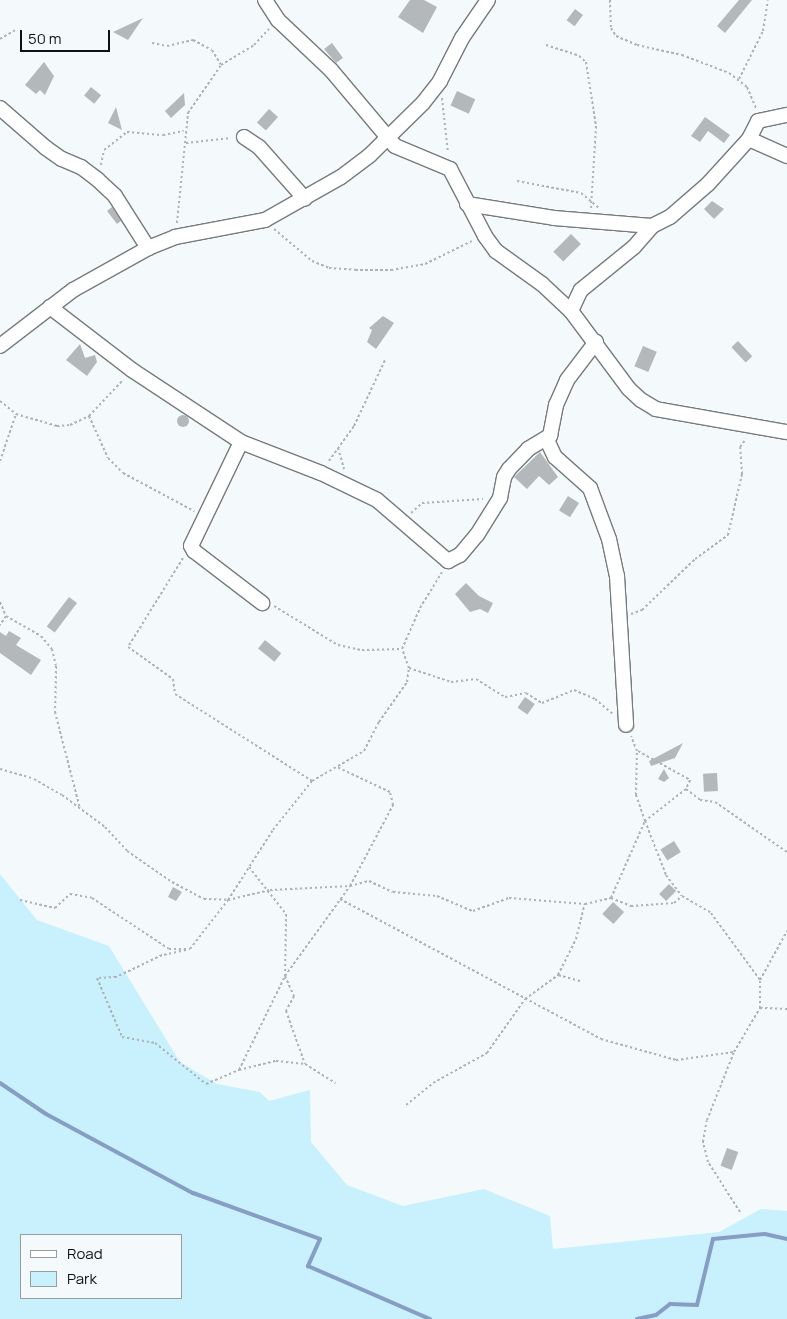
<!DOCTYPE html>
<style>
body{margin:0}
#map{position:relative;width:787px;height:1319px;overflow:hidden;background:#f4fafc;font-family:Manrope,sans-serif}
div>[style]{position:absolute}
.green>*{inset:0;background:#c8f1fd}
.stream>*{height:4px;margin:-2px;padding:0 2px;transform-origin:2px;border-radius:2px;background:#869dc4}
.building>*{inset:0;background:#b4b8bb;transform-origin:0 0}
.round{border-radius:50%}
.path>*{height:2px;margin-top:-1px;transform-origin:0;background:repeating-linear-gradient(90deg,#aeb2b4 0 2.5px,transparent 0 5px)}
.roads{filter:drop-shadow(1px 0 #757b7c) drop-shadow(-1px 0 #757b7c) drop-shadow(0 1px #757b7c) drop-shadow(0 -1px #757b7c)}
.minor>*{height:14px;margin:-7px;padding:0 7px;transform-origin:7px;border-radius:7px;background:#fff}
span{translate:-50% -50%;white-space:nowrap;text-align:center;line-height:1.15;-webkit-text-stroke:5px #f4fafc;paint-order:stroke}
.legend{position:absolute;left:20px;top:1234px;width:162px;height:65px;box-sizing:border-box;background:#f4fafc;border:1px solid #989d9e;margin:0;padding:6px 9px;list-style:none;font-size:15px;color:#0f1111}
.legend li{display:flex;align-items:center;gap:10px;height:25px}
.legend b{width:25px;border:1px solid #989d9e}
.scale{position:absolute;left:20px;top:30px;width:90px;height:22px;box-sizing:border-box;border:2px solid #0f1111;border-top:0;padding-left:6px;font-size:15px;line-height:18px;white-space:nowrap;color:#0f1111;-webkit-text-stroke:4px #f4fafc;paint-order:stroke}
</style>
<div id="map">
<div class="green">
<i style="clip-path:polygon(evenodd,0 874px,37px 920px,109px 946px,180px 1062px,217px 1084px,260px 1092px,269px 1101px,310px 1090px,311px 1142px,347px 1185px,403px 1206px,484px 1189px,550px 1216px,553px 1249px,719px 1232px,761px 1209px,787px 1211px,787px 1319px,0 1319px,0 874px,21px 1235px,181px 1235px,181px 1298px,21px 1298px,21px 1235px)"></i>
</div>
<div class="stream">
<i style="left:0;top:1083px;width:55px;rotate:34deg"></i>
<i style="left:46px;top:1114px;width:167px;rotate:28.3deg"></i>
<i style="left:193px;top:1193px;width:135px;rotate:19.9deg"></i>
<i style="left:320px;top:1239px;width:30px;rotate:114deg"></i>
<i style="left:308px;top:1266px;width:133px;rotate:23.5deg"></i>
<i style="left:637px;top:1319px;width:19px;rotate:-12deg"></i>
<i style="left:656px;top:1315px;width:18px;rotate:-38deg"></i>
<i style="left:670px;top:1304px;width:27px;rotate:2deg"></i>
<i style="left:697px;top:1305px;width:68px;rotate:-76.4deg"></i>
<i style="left:713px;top:1239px;width:52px;rotate:-5.5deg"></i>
<i style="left:765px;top:1234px;width:23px;rotate:13deg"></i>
</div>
<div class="building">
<i style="clip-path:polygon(410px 0,424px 0,437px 7px,423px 33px,398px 17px)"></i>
<i style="clip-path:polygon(739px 0,752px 0,725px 33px,717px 26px)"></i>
<i style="left:575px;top:9px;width:10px;height:14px;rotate:37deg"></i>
<i style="clip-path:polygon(143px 18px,128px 40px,113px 32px)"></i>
<i style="clip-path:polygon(332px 43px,343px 58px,336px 63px,324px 49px)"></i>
<i style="clip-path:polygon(44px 62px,54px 76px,45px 95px,40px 90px,36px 94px,25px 85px)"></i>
<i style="left:91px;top:87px;width:13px;height:11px;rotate:39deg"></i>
<i style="left:457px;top:91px;width:20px;height:16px;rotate:24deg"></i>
<i style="clip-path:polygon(184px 93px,185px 105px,171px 118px,165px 111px)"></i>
<i style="clip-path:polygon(116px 107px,122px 130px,108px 123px)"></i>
<i style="left:269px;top:109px;width:12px;height:18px;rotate:42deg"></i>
<i style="clip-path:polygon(705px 117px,730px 135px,724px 143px,708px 131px,700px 142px,691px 136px)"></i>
<i style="clip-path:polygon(712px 201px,724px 209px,714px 219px,704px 209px)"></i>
<i style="clip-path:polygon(112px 207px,121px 221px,117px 224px,107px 211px)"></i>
<i style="left:571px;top:234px;width:14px;height:25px;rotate:45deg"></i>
<i style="clip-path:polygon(383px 316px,394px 323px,376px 349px,367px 342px,372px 330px,369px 328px)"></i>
<i style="left:738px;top:341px;width:21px;height:9px;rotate:47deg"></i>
<i style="clip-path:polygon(80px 344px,85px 358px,95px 355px,97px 362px,87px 376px,66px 360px)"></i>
<i style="left:643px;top:346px;width:15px;height:22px;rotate:23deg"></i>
<i class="round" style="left:177px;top:415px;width:12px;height:12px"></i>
<i style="clip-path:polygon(540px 452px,558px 477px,549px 485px,539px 476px,527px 489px,514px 477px)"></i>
<i style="left:568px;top:496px;width:13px;height:17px;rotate:32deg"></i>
<i style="clip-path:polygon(466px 583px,479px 596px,493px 603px,488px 613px,480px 609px,470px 612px,455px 594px)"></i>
<i style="left:69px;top:597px;width:10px;height:37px;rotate:37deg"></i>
<i style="clip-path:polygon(9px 631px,21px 638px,16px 645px,41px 660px,31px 675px,0 653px,0 632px,6px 636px)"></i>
<i style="left:265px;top:640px;width:21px;height:11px;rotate:39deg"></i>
<i style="left:525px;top:697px;width:12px;height:13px;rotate:35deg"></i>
<i style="clip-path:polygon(683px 743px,675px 758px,651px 766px,649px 761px)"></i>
<i style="clip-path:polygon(664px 769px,669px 778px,664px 782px,658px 779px)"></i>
<i style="left:717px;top:773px;width:18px;height:14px;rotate:87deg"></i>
<i style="left:674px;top:841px;width:13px;height:16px;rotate:58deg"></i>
<i style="left:669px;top:884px;width:10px;height:14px;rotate:45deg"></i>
<i style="clip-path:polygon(173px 887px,182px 892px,176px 901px,168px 897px)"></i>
<i style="left:613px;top:902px;width:15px;height:16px;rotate:42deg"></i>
<i style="left:727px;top:1148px;width:12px;height:19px;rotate:20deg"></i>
</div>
<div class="path">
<i style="left:610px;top:0;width:28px;rotate:88deg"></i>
<i style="left:611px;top:28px;width:9px;rotate:58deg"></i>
<i style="left:616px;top:36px;width:23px;rotate:23deg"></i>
<i style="left:637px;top:45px;width:46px;rotate:12.5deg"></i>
<i style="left:682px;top:55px;width:50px;rotate:21deg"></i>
<i style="left:729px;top:73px;width:23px;rotate:38deg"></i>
<i style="left:747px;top:87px;width:23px;rotate:67deg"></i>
<i style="left:0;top:39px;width:20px;rotate:-30deg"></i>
<i style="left:152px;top:43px;width:15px;rotate:11deg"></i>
<i style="left:167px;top:46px;width:27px;rotate:-13deg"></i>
<i style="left:193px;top:40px;width:21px;rotate:28deg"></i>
<i style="left:212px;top:50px;width:17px;rotate:59deg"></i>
<i style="left:546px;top:45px;width:35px;rotate:18deg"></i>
<i style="left:579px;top:56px;width:9px;rotate:41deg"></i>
<i style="left:586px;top:62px;width:65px;rotate:81.1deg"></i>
<i style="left:596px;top:126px;width:82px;rotate:93.5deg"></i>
<i style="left:739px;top:79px;width:54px;rotate:-63.4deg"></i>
<i style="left:763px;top:31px;width:31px;rotate:-81deg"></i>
<i style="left:442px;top:98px;width:55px;rotate:83.8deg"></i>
<i style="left:186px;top:143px;width:45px;rotate:-6.3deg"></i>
<i style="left:101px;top:165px;width:15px;rotate:-79deg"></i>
<i style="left:104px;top:150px;width:29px;rotate:-38deg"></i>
<i style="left:127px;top:132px;width:36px;rotate:5deg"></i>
<i style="left:163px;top:135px;width:21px;rotate:-11deg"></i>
<i style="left:517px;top:181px;width:65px;rotate:10.6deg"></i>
<i style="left:581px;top:193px;width:25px;rotate:40deg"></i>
<i style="left:177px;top:223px;width:111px;rotate:-84.3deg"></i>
<i style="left:188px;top:113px;width:58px;rotate:-55.5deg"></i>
<i style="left:221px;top:65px;width:39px;rotate:-31deg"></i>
<i style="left:254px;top:45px;width:22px;rotate:-47deg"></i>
<i style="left:274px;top:229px;width:50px;rotate:40.1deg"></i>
<i style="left:312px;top:261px;width:18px;rotate:22deg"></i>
<i style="left:329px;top:268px;width:26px;rotate:4deg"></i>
<i style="left:355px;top:270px;width:36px"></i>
<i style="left:391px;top:270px;width:35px;rotate:-10deg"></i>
<i style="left:425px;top:264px;width:52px;rotate:-26.1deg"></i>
<i style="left:0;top:401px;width:21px;rotate:39deg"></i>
<i style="left:16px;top:414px;width:43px;rotate:16.3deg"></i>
<i style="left:57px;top:426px;width:13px;rotate:-4deg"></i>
<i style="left:70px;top:425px;width:21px;rotate:-25deg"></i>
<i style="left:89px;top:416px;width:50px;rotate:-46.6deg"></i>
<i style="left:89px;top:416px;width:46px;rotate:65.7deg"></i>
<i style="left:108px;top:458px;width:21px;rotate:45deg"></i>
<i style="left:123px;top:473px;width:81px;rotate:28.2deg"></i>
<i style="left:338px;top:448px;width:22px;rotate:74deg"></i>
<i style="left:0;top:461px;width:50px;rotate:-71.2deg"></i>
<i style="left:329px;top:461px;width:43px;rotate:-54.5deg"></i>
<i style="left:354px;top:426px;width:73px;rotate:-64.8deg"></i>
<i style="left:411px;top:513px;width:15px;rotate:-42deg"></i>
<i style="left:422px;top:503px;width:61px;rotate:-3.8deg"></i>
<i style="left:183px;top:558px;width:105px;rotate:121.7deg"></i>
<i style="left:128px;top:647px;width:55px;rotate:35.4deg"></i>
<i style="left:173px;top:679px;width:15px;rotate:82deg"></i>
<i style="left:175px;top:694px;width:162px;rotate:32.4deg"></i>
<i style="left:0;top:602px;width:15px;rotate:67deg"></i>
<i style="left:6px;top:616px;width:11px;rotate:124deg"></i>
<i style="left:274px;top:606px;width:75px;rotate:31.4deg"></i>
<i style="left:338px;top:645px;width:25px;rotate:12deg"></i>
<i style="left:362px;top:650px;width:40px;rotate:-1.4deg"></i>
<i style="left:631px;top:614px;width:12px;rotate:-20deg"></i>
<i style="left:642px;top:610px;width:74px;rotate:-43.9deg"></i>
<i style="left:695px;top:559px;width:41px;rotate:-36deg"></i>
<i style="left:728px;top:535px;width:63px;rotate:-77.1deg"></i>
<i style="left:742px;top:474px;width:27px;rotate:-94deg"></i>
<i style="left:740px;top:447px;width:10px;rotate:-53deg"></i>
<i style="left:6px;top:616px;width:40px;rotate:29.7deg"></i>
<i style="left:41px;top:636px;width:17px;rotate:50deg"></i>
<i style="left:52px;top:649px;width:17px;rotate:77deg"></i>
<i style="left:56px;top:666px;width:46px;rotate:91.2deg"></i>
<i style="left:55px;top:712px;width:100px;rotate:75.5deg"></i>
<i style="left:409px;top:668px;width:44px;rotate:18.4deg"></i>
<i style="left:451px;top:682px;width:25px;rotate:-7deg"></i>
<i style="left:476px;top:679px;width:34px;rotate:32deg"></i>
<i style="left:505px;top:697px;width:21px;rotate:-11deg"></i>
<i style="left:526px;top:693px;width:19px;rotate:32deg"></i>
<i style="left:542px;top:703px;width:35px;rotate:-22deg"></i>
<i style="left:574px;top:690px;width:23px;rotate:23deg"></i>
<i style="left:595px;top:699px;width:23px;rotate:40deg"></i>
<i style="left:638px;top:751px;width:60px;rotate:29.1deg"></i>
<i style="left:690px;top:780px;width:10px;rotate:114deg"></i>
<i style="left:686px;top:789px;width:52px;rotate:142deg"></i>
<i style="left:645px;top:821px;width:58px;rotate:68.7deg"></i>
<i style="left:666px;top:875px;width:26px;rotate:53deg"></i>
<i style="left:682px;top:896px;width:34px;rotate:30deg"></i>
<i style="left:711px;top:913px;width:83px;rotate:53.8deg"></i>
<i style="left:0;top:769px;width:35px;rotate:16deg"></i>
<i style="left:34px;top:779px;width:32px;rotate:30deg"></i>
<i style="left:62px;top:795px;width:54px;rotate:36.7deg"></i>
<i style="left:105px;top:827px;width:33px;rotate:47deg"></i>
<i style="left:127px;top:851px;width:55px;rotate:34.6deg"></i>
<i style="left:172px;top:882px;width:36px;rotate:28deg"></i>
<i style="left:204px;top:899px;width:24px;rotate:2deg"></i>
<i style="left:228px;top:900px;width:43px;rotate:-13.4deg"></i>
<i style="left:270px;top:890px;width:80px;rotate:-2.9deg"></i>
<i style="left:350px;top:886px;width:20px;rotate:-15deg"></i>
<i style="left:369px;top:881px;width:26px;rotate:25deg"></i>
<i style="left:393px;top:892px;width:44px;rotate:5.2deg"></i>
<i style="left:437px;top:896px;width:39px;rotate:23deg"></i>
<i style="left:473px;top:911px;width:38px;rotate:-20deg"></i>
<i style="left:509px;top:898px;width:76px;rotate:4.5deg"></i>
<i style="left:585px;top:904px;width:27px;rotate:-13deg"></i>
<i style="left:611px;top:898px;width:22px;rotate:22deg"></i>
<i style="left:631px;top:906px;width:43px;rotate:-4deg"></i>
<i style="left:674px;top:903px;width:11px;rotate:-41deg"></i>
<i style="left:686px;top:789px;width:18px;rotate:38deg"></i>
<i style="left:700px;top:800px;width:15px;rotate:8deg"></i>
<i style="left:715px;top:802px;width:88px;rotate:34.8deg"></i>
<i style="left:249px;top:867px;width:60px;rotate:51.8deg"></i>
<i style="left:286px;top:914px;width:62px;rotate:90.9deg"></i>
<i style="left:285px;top:976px;width:22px;rotate:66deg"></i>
<i style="left:294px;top:996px;width:17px;rotate:118deg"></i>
<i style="left:286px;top:1011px;width:56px;rotate:70.3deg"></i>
<i style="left:611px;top:898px;width:84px;rotate:-66.2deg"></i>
<i style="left:645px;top:821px;width:28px;rotate:-109deg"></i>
<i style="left:636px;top:795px;width:44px;rotate:-88.7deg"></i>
<i style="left:637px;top:751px;width:16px;rotate:-112deg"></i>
<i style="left:340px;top:899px;width:296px;rotate:28.2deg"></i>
<i style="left:601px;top:1039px;width:78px;rotate:15.6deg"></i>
<i style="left:676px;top:1060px;width:59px;rotate:-7.9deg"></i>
<i style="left:20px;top:900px;width:36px;rotate:13deg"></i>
<i style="left:55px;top:908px;width:21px;rotate:-43deg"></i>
<i style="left:70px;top:894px;width:22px;rotate:10deg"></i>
<i style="left:92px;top:898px;width:92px;rotate:33.5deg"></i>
<i style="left:169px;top:949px;width:21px"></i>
<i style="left:190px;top:949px;width:62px;rotate:-52.2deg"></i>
<i style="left:228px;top:900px;width:83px;rotate:-57.3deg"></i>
<i style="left:273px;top:830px;width:63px;rotate:-51.5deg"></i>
<i style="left:312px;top:781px;width:60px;rotate:-30deg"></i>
<i style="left:364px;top:751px;width:33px;rotate:-63deg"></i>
<i style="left:379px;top:722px;width:49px;rotate:-55deg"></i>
<i style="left:407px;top:682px;width:14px;rotate:-82deg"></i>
<i style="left:409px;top:668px;width:20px;rotate:-110deg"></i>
<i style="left:402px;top:649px;width:45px;rotate:-66.3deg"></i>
<i style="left:420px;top:608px;width:42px;rotate:-58.6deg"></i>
<i style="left:186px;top:950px;width:25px;rotate:168deg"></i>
<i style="left:162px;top:955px;width:51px;rotate:154.4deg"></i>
<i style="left:116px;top:977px;width:19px;rotate:177deg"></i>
<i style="left:97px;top:978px;width:64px;rotate:67deg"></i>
<i style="left:122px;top:1037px;width:34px;rotate:10deg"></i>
<i style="left:155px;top:1043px;width:65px;rotate:38.8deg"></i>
<i style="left:206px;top:1084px;width:36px;rotate:-23deg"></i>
<i style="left:239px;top:1070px;width:38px;rotate:-14deg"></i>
<i style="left:276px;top:1061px;width:29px;rotate:6deg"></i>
<i style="left:305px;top:1064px;width:36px;rotate:32deg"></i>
<i style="left:580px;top:981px;width:23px;rotate:-165deg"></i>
<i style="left:558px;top:975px;width:40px;rotate:-63.4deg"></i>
<i style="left:576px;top:939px;width:36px;rotate:-76deg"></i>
<i style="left:760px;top:1008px;width:27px;rotate:2deg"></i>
<i style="left:239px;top:1070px;width:105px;rotate:-63.9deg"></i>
<i style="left:285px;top:976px;width:111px;rotate:-54.2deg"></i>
<i style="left:350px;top:886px;width:92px;rotate:-62deg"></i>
<i style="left:393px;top:805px;width:13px;rotate:-103deg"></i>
<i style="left:390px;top:792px;width:59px;rotate:-154.7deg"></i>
<i style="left:406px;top:1105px;width:35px;rotate:-39deg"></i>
<i style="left:433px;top:1083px;width:62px;rotate:-29.1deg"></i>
<i style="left:487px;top:1053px;width:66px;rotate:-54.9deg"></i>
<i style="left:525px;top:999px;width:41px;rotate:-36deg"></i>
<i style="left:740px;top:1212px;width:59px;rotate:-122.6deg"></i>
<i style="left:708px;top:1162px;width:21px;rotate:-104deg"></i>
<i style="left:703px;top:1142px;width:22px;rotate:-80deg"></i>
<i style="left:707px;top:1120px;width:73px;rotate:-68.3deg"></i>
<i style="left:734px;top:1052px;width:51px;rotate:-59.4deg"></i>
<i style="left:760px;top:1008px;width:28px;rotate:-90deg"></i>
<i style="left:760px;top:980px;width:56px;rotate:-61.1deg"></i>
</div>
<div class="roads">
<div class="minor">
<i style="left:265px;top:0;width:24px;rotate:57deg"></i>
<i style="left:278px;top:20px;width:73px;rotate:43.3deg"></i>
<i style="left:331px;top:70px;width:99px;rotate:49.9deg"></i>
<i style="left:395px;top:146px;width:60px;rotate:22.7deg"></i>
<i style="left:450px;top:169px;width:76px;rotate:62.4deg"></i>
<i style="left:485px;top:236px;width:19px;rotate:54deg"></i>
<i style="left:496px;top:251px;width:57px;rotate:35.7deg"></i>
<i style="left:542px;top:284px;width:40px;rotate:43deg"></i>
<i style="left:571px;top:311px;width:97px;rotate:53.4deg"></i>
<i style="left:629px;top:389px;width:16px;rotate:43deg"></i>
<i style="left:641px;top:400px;width:17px;rotate:31deg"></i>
<i style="left:656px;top:409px;width:133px;rotate:10deg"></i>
<i style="left:0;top:108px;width:61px;rotate:41deg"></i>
<i style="left:46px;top:148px;width:19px;rotate:35deg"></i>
<i style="left:62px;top:159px;width:21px;rotate:23deg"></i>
<i style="left:81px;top:167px;width:21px;rotate:37deg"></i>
<i style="left:98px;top:180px;width:23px;rotate:43deg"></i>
<i style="left:115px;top:196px;width:62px;rotate:57.6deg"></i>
<i style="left:244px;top:137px;width:18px;rotate:34deg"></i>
<i style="left:259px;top:147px;width:69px;rotate:48.5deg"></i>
<i style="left:749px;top:139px;width:42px;rotate:24.1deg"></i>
<i style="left:467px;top:204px;width:88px;rotate:9.1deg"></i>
<i style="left:554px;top:218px;width:98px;rotate:4.7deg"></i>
<i style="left:652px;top:226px;width:20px;rotate:-27deg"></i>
<i style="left:670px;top:217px;width:50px;rotate:-41deg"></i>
<i style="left:708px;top:184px;width:61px;rotate:-47.7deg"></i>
<i style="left:749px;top:139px;width:20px;rotate:-63deg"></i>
<i style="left:758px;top:121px;width:30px;rotate:-12deg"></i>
<i style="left:50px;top:307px;width:103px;rotate:37.5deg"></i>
<i style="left:132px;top:370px;width:131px;rotate:33.4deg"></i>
<i style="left:241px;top:442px;width:86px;rotate:21.2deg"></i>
<i style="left:321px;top:473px;width:62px;rotate:25.7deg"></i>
<i style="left:377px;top:500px;width:94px;rotate:40.7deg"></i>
<i style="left:448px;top:561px;width:13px;rotate:-27deg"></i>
<i style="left:460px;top:555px;width:26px;rotate:-50deg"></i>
<i style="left:477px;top:535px;width:44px;rotate:-58.1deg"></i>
<i style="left:500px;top:498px;width:21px;rotate:-79deg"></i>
<i style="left:504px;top:477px;width:9px;rotate:-58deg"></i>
<i style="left:509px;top:469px;width:28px;rotate:-46deg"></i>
<i style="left:528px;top:449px;width:26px;rotate:-31deg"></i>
<i style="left:550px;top:436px;width:32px;rotate:-79deg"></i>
<i style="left:556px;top:405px;width:27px;rotate:-66deg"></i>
<i style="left:567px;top:380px;width:48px;rotate:-52.7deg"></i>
<i style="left:571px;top:311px;width:23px;rotate:-65deg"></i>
<i style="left:581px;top:290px;width:68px;rotate:-39.1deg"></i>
<i style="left:634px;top:247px;width:28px;rotate:-49deg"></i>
<i style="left:0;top:346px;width:92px;rotate:-37.5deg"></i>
<i style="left:73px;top:290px;width:86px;rotate:-29.2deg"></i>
<i style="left:148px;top:248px;width:29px;rotate:-22deg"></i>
<i style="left:175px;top:237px;width:92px;rotate:-10.7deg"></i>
<i style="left:265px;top:220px;width:87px;rotate:-29.5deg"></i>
<i style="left:341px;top:177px;width:36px;rotate:-37deg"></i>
<i style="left:370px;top:155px;width:74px;rotate:-44.5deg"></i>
<i style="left:423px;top:103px;width:28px;rotate:-52deg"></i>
<i style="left:440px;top:81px;width:48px;rotate:-62.9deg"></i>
<i style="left:462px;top:38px;width:46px;rotate:-55.6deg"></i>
<i style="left:547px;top:440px;width:19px;rotate:65deg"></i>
<i style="left:555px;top:457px;width:47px;rotate:41.5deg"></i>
<i style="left:590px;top:488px;width:54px;rotate:69.6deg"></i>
<i style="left:609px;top:539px;width:38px;rotate:78deg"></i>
<i style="left:617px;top:576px;width:149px;rotate:86.5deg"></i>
<i style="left:241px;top:442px;width:115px;rotate:115.7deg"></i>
<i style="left:191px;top:546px;width:6px;rotate:59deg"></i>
<i style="left:194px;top:551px;width:86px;rotate:37.4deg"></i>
</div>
</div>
<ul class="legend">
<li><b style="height:6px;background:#fff"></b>Road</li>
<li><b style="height:14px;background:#c8f1fd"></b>Park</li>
</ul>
<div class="scale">50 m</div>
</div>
